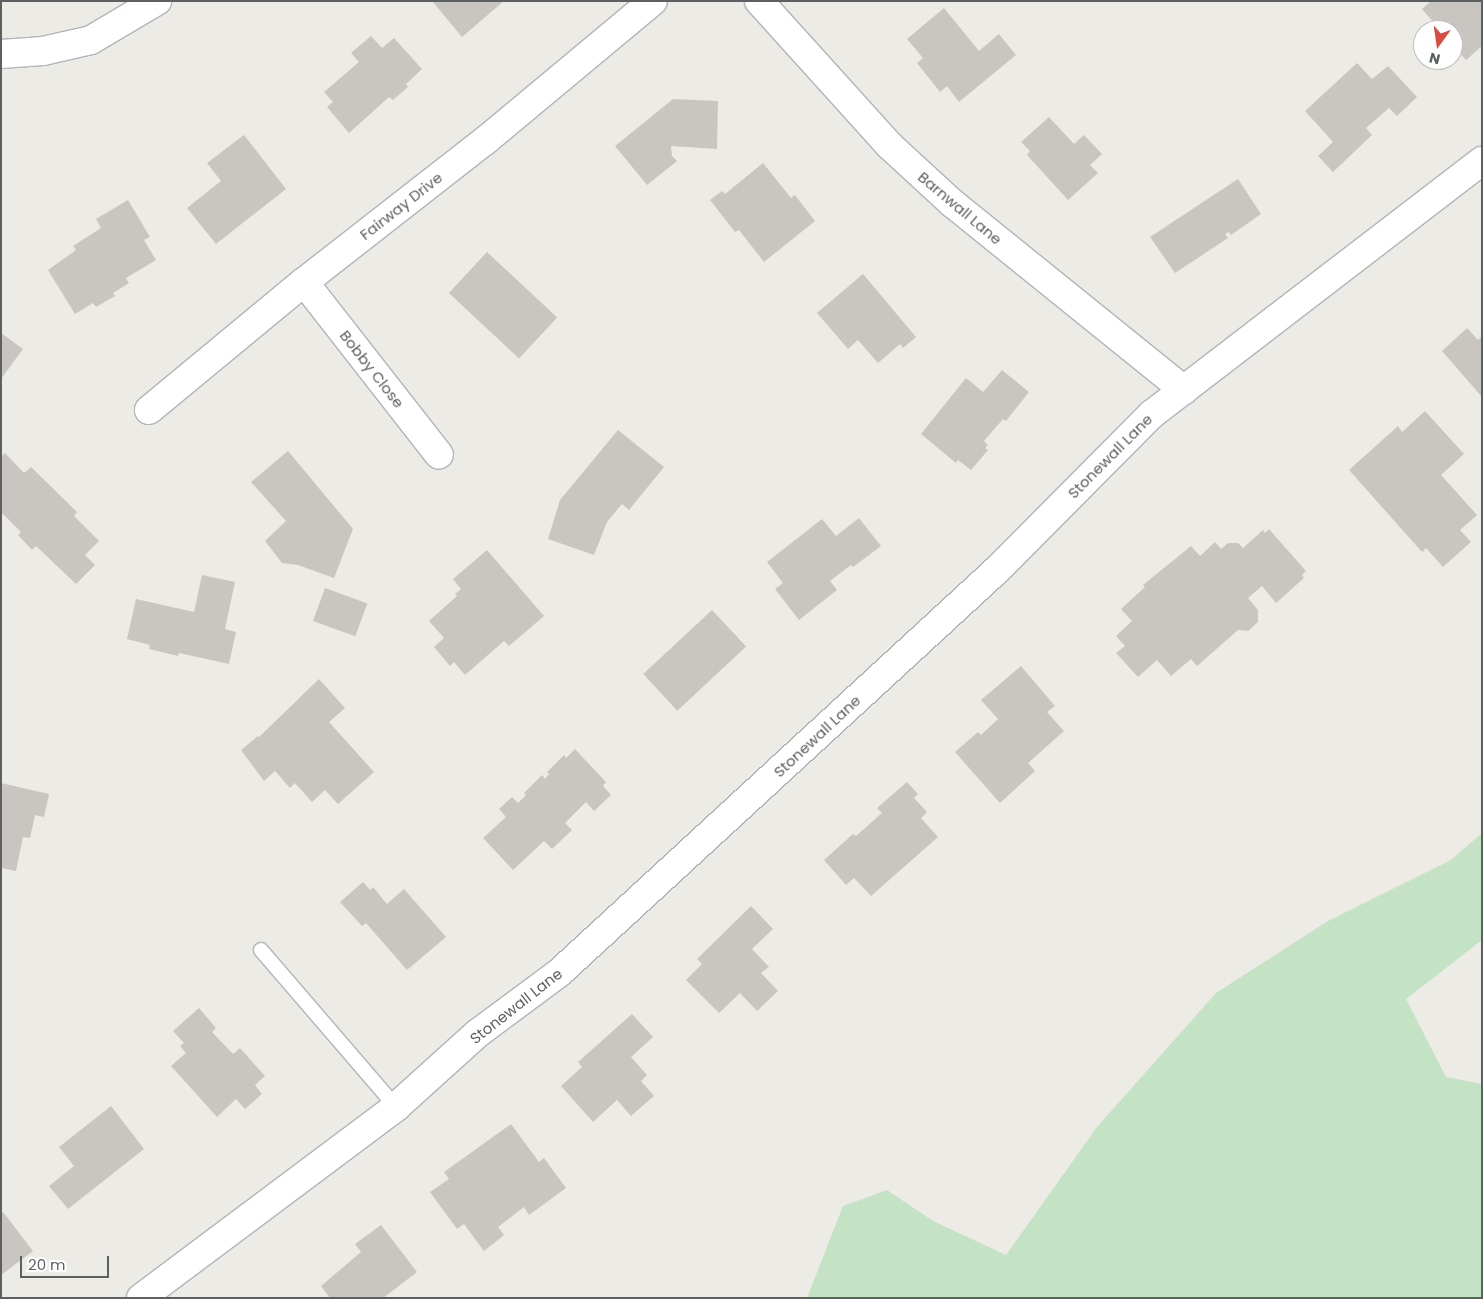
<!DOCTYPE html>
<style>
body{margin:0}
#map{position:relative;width:1483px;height:1299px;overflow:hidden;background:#edebe5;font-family:Poppins,sans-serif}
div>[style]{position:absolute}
.green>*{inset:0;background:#c4e2c4}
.building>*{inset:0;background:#c9c6c1;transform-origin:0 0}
.roads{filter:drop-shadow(1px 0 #b2b5b8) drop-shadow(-1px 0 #b2b5b8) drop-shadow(0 1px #b2b5b8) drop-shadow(0 -1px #b2b5b8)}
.service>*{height:14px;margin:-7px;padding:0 7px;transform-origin:7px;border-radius:7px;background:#fff}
.minor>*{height:28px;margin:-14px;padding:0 14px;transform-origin:14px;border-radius:14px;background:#fff}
span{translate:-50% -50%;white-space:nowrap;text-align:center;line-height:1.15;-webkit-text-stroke:4px #fff;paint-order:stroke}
.street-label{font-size:15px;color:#5c6063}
.frame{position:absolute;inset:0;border:2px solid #5c6063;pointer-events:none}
.north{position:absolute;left:1413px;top:20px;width:50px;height:50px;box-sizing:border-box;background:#fff;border:1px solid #bebfc1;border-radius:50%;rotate:194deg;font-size:14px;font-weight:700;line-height:20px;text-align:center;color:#5c6063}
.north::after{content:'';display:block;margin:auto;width:18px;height:22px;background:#d84c40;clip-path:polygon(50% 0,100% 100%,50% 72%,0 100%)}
.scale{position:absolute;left:20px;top:1256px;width:89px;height:22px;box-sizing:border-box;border:2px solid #5c6063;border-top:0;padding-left:6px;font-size:15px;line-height:18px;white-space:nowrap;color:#5c6063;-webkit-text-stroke:4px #fff;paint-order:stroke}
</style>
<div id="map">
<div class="green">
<i style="clip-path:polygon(1482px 833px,1482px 940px,1406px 999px,1446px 1077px,1482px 1084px,1482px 1298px,807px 1298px,843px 1206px,887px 1190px,933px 1221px,1006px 1255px,1097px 1127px,1216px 993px,1328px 921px,1451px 860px)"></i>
</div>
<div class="building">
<i style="clip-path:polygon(432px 1px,504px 1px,462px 37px)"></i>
<i style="clip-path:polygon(1431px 1px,1482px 1px,1482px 46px,1466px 60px,1453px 45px,1453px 30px,1440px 30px,1422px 9px)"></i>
<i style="clip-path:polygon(944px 8px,979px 51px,999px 34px,1016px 55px,959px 102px,947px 86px,940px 92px,917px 63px,923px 58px,907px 39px)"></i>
<i style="clip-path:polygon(371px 36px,382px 48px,394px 38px,422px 69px,406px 84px,408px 87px,393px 100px,389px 97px,349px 133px,327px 107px,333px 102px,324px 92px,359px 62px,351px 53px)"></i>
<i style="clip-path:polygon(1357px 63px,1372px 79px,1388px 66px,1417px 97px,1397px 116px,1389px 108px,1366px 128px,1372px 135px,1333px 172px,1318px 156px,1333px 142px,1305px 111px)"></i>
<i style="clip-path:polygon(673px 99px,718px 101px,717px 149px,671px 146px,672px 156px,677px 161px,647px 185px,615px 146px)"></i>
<i style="clip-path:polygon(1049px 117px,1074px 144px,1084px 135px,1102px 154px,1090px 165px,1098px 173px,1068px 200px,1027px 155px,1030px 151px,1021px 142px)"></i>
<i style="clip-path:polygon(244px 135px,286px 189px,216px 244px,187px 208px,221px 181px,207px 163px)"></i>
<i style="clip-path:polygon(763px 163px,791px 198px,795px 195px,815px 221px,764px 262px,739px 230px,735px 232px,710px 200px,722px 191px,725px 194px)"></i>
<i style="clip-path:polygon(1238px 179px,1261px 214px,1231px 235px,1229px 232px,1225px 234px,1228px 238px,1175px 273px,1150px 237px)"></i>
<i style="clip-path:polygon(128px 200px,150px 237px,144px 240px,156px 260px,126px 278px,129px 283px,113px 293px,115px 296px,96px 307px,93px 303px,75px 314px,48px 270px,76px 250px,73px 246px,101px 228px,96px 219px)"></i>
<i style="left:487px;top:252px;width:96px;height:56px;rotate:43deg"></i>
<i style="clip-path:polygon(863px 274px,916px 337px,903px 348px,900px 344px,878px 363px,858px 340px,848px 349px,817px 313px)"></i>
<i style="clip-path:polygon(1467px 328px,1478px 340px,1482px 336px,1482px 397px,1442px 351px)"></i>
<i style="clip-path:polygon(1px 333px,23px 349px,1px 379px)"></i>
<i style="clip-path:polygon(1002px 370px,1029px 392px,1006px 421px,1003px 419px,984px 441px,988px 445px,985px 448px,988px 450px,971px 470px,958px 460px,956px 463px,921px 434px,966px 378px,983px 392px)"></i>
<i style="clip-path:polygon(1425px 411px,1464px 454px,1441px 475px,1477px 515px,1460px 530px,1471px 542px,1443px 567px,1426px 548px,1422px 552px,1349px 470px,1398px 426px,1402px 432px)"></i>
<i style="clip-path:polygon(618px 430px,664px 467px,629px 510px,622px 504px,607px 522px,594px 555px,548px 539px,560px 500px)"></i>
<i style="clip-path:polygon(288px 451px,353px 529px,334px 578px,298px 565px,282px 563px,265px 541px,286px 521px,251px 482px)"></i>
<i style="clip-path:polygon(5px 453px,24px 473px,31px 467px,77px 512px,74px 516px,99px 541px,85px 555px,95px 565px,76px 584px,36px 546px,32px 550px,18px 535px,21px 532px,1px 512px,1px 457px)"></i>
<i style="clip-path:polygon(859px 518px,881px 546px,853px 567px,851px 565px,830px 581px,837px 590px,799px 620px,775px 589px,783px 583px,767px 562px,822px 519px,836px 536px)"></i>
<i style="clip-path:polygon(1269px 529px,1306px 571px,1302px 575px,1304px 578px,1276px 603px,1262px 586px,1248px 598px,1258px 610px,1258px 622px,1248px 631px,1238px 630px,1197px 666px,1191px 659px,1171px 676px,1157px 660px,1138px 677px,1116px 653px,1125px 646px,1116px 636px,1132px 621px,1121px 609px,1145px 587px,1143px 585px,1191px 546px,1200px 556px,1215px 542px,1221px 549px,1228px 543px,1238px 543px,1243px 548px,1263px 530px,1265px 533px)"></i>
<i style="clip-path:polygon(487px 550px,544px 616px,509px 646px,504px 641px,465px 675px,454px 662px,450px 666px,434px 647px,444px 638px,429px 621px,457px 596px,455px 594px,461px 589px,453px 579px)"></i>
<i style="clip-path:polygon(202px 575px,235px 582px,225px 629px,236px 632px,229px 664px,179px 653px,178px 656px,149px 649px,150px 645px,127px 639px,136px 599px,194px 612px)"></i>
<i style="left:325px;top:588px;width:45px;height:35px;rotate:20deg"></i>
<i style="left:712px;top:610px;width:50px;height:94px;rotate:47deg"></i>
<i style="clip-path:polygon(1021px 666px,1055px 706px,1047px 712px,1064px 731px,1028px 763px,1035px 771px,1000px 803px,955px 752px,978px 732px,981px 735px,998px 719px,981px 700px)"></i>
<i style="clip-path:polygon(319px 679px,345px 708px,329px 722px,374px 772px,338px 804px,325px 790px,312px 802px,295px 783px,290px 788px,275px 771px,264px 781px,241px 750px,258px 736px,259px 737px)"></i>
<i style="clip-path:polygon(575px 749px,606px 782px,603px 786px,611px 795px,594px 811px,586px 802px,565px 823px,572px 830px,552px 849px,544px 841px,513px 870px,483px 838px,506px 817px,499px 809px,512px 797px,518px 803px,526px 795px,524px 793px,542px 775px,545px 779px,549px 774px,547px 772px,564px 755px,566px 758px)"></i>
<i style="clip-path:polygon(907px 782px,918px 794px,914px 798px,927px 812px,921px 818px,938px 837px,871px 896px,854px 878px,846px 885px,824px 860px,853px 834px,856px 836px,882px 813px,877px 808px)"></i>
<i style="clip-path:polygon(1px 783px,49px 794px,44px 817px,35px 815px,30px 838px,23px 837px,16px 871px,1px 868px)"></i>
<i style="clip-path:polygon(363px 882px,370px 890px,373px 887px,387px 904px,404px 889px,446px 937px,407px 970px,366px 923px,362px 926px,340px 902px)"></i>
<i style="clip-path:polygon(751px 906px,773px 929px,752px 949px,769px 967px,761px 973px,778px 991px,757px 1011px,740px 993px,719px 1013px,686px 980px,702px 964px,697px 959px)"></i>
<i style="clip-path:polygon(199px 1008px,216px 1028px,212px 1032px,233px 1054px,240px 1048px,265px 1076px,255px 1085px,262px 1094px,245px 1109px,236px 1099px,217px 1117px,171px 1066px,186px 1053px,180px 1046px,184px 1043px,173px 1031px)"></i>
<i style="clip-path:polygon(632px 1014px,653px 1037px,631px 1057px,647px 1075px,641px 1081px,654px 1096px,631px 1116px,617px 1100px,593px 1122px,561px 1086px,582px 1067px,578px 1062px)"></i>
<i style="clip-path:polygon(111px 1106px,144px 1149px,68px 1209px,49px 1186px,74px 1166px,59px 1147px)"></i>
<i style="clip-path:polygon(511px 1124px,539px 1162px,544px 1158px,566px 1188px,529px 1215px,524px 1207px,498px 1227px,504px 1235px,484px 1251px,464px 1224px,457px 1229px,430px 1192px,449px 1179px,444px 1172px)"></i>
<i style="clip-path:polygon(3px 1212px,33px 1251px,1px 1275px,1px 1213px)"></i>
<i style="clip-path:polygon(381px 1225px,417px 1272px,383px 1298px,330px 1298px,321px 1286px,361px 1252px,355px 1244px)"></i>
</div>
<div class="roads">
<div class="service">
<i style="left:261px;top:950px;width:207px;rotate:49.3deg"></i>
</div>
<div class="minor">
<i style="left:759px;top:1px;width:194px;rotate:47.9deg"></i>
<i style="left:889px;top:145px;width:86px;rotate:42.6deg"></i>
<i style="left:952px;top:203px;width:298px;rotate:38.9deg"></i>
<i style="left:1px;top:54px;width:42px;rotate:-4.1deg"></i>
<i style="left:43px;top:51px;width:49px;rotate:-12.9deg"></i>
<i style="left:91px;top:40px;width:77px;rotate:-30.6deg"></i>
<i style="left:304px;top:282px;width:219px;rotate:52deg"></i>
<i style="left:149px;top:410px;width:201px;rotate:-39.6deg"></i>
<i style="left:304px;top:282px;width:231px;rotate:-38deg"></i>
<i style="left:486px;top:140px;width:217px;rotate:-39.8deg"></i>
<i style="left:141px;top:1298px;width:319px;rotate:-36.8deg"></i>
<i style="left:396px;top:1107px;width:110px;rotate:-42.1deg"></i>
<i style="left:478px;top:1033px;width:102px;rotate:-36.6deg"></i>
<i style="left:560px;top:972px;width:595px;rotate:-42.62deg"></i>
<i style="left:998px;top:569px;width:218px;rotate:-45.2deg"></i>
<i style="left:1152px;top:414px;width:416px;rotate:-37.5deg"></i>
</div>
</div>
<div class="street-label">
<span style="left:401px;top:206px;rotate:-38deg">Fairway Drive</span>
<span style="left:960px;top:208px;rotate:40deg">Barnwall Lane</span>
<span style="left:372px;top:369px;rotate:52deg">Bobby Close</span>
<span style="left:1110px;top:456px;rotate:-45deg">Stonewall Lane</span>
<span style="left:817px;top:736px;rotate:-43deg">Stonewall Lane</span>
<span style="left:516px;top:1006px;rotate:-38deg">Stonewall Lane</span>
</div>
<div class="frame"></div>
<div class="north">N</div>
<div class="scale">20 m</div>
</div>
